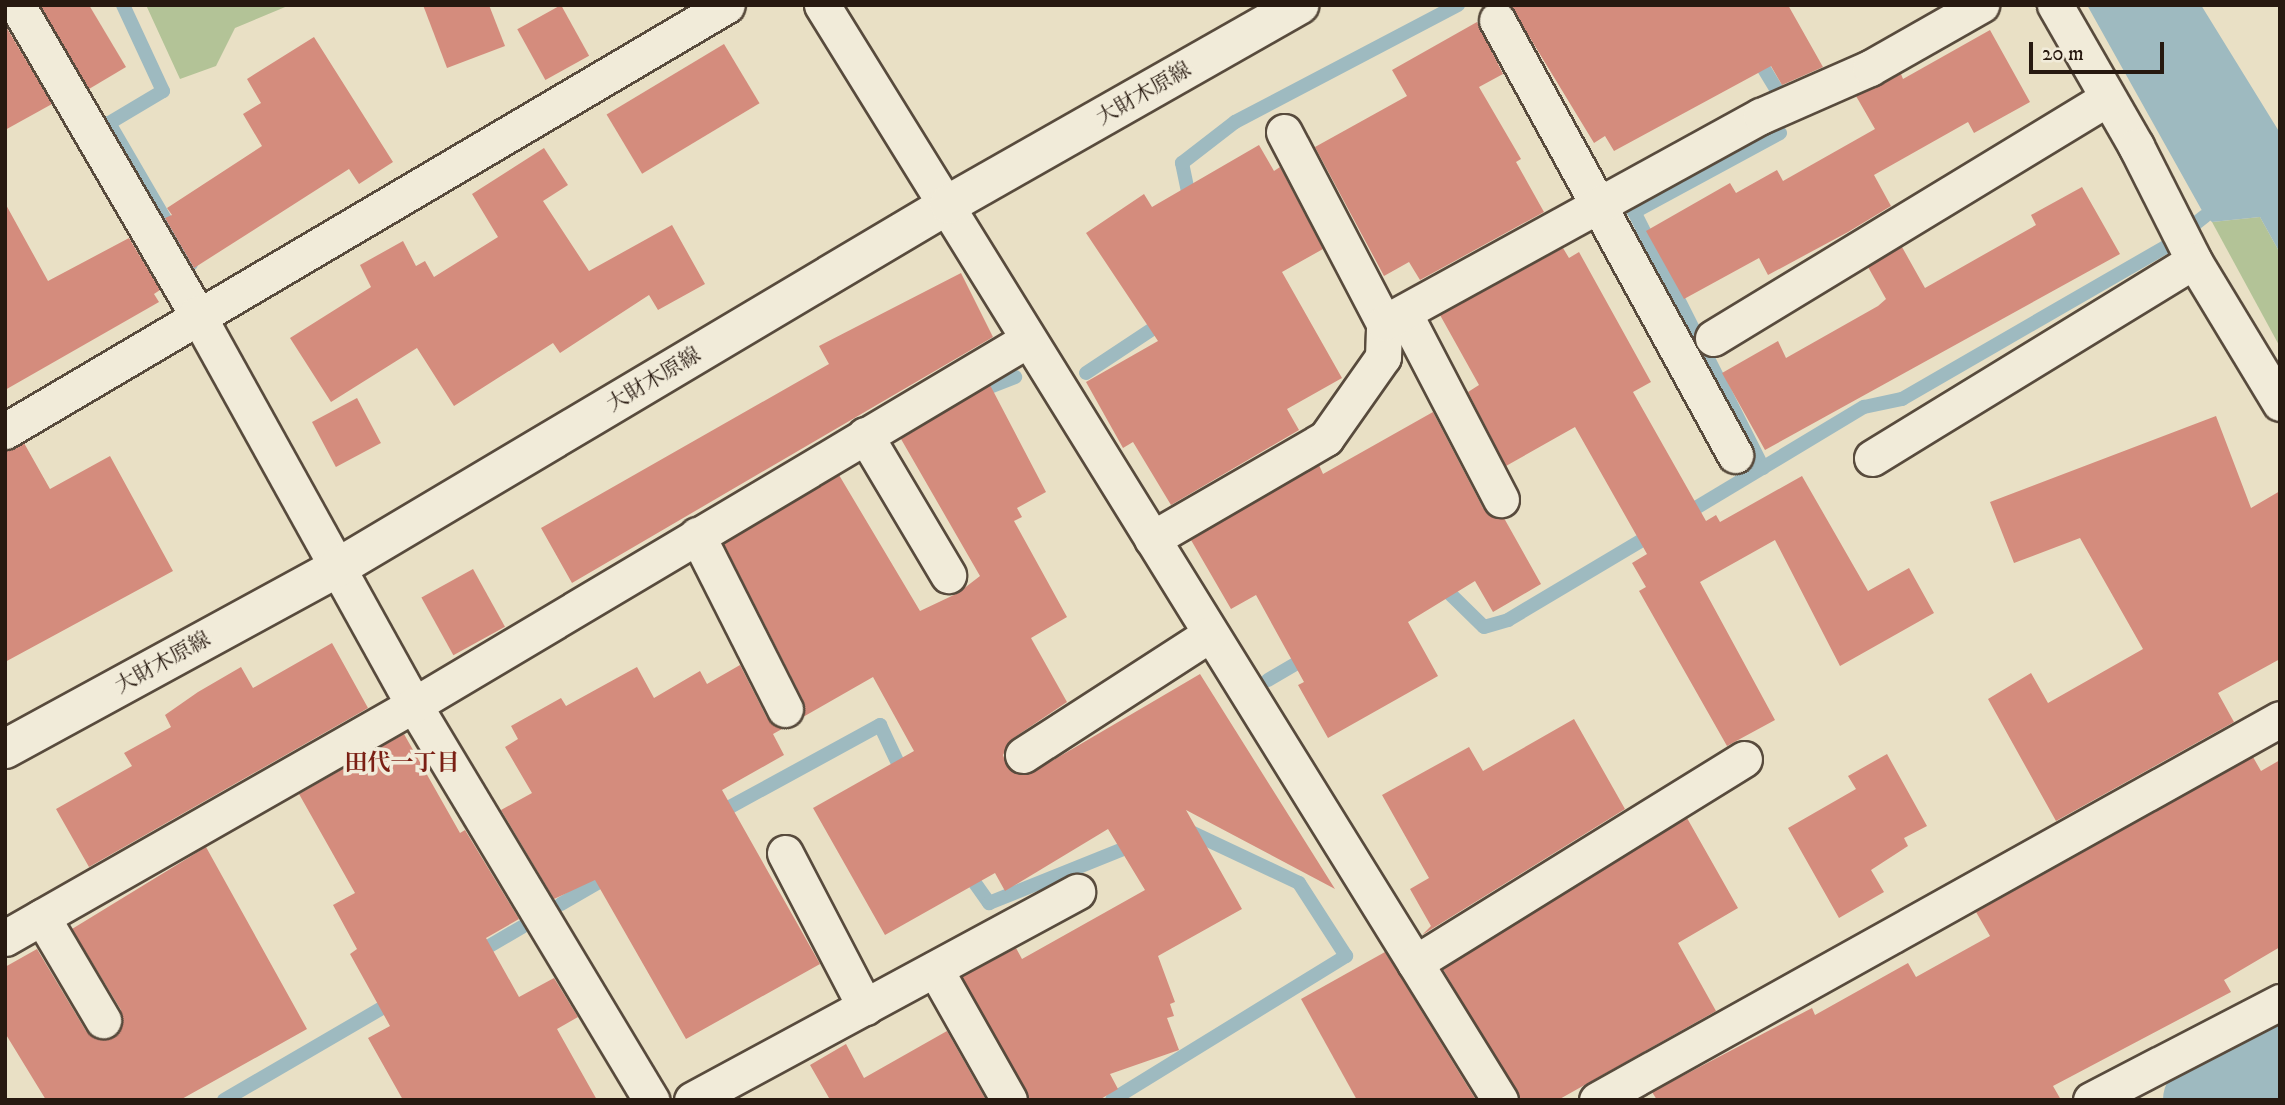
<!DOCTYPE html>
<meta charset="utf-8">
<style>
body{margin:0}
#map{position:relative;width:2285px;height:1105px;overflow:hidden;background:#e9e0c5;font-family:"IM FELL DW Pica","Noto Serif JP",serif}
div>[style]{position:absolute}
.green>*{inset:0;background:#b3c397}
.water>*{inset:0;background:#9ebac0}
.stream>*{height:14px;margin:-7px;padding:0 7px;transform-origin:7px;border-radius:7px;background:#9ebac0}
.river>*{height:80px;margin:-40px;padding:0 40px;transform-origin:40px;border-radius:40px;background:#9ebac0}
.building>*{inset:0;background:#d48c7d;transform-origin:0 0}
.roads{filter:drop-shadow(2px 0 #584b3d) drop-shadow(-2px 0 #584b3d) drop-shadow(0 2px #584b3d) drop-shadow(0 -2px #584b3d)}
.street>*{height:35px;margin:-17.5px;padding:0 17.5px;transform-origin:17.5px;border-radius:17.5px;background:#f1ebd9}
.secondary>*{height:38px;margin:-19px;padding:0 19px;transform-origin:19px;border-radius:19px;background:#f1ebd9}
span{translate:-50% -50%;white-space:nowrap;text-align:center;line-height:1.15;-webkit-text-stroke:7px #f1ebd9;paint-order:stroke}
.street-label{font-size:21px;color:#271910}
.neighbourhood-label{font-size:23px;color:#7a1f14;font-weight:700}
.frame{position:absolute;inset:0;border:7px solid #271910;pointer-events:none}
.scale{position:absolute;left:2029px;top:42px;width:135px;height:32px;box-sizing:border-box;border:4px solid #271910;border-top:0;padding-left:9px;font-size:21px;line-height:24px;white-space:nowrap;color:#271910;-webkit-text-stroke:5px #f1ebd9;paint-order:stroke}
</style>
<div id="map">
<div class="green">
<i style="clip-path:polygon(146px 5px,290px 5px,235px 28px,216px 66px,180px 79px)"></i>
<i style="clip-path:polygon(2260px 217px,2280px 253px,2280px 347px,2212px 222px)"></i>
</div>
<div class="water">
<i style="clip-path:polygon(2087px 5px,2201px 5px,2280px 133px,2280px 253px,2260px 217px,2212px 222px,2205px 216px)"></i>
</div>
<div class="stream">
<i style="left:123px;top:5px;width:95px;rotate:65.1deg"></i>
<i style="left:163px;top:91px;width:63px;rotate:149.3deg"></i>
<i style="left:109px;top:123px;width:163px;rotate:59.8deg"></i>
<i style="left:1755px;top:54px;width:44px;rotate:58.8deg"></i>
<i style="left:1191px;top:206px;width:44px;rotate:-101.8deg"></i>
<i style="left:1182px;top:163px;width:67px;rotate:-37.7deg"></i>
<i style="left:1235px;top:122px;width:252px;rotate:-27.7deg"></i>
<i style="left:1086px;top:373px;width:96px;rotate:-33.5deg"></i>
<i style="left:964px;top:397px;width:55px;rotate:-21.4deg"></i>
<i style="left:1763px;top:468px;width:287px;rotate:-116.7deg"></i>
<i style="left:1634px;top:212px;width:166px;rotate:-28.4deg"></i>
<i style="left:1684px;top:515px;width:210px;rotate:-31deg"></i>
<i style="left:1864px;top:407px;width:39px;rotate:-12deg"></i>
<i style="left:1902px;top:399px;width:306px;rotate:-30deg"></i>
<i style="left:2167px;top:246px;width:48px;rotate:-38.3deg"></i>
<i style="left:1438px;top:582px;width:64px;rotate:44.4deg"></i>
<i style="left:1484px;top:627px;width:25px;rotate:-16deg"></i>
<i style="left:1508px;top:620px;width:170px;rotate:-30.8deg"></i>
<i style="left:1268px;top:680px;width:48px;rotate:-30.3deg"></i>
<i style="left:717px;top:814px;width:186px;rotate:-28.6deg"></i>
<i style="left:880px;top:725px;width:56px;rotate:64.8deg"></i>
<i style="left:965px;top:869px;width:42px;rotate:54.8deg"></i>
<i style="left:989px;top:903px;width:158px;rotate:-21.9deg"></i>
<i style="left:561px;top:904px;width:58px;rotate:-30.1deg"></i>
<i style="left:474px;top:955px;width:56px;rotate:-30.3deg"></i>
<i style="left:224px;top:1100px;width:199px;rotate:-30.2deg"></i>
<i style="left:1112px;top:1100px;width:275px;rotate:-31.6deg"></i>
<i style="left:1346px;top:956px;width:87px;rotate:-122.8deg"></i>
<i style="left:1299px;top:883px;width:127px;rotate:-154.8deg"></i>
</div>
<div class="river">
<i style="left:2203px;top:1100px;width:87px;rotate:-28deg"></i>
</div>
<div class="building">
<i style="clip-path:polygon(40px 5px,89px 5px,126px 67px,89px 89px)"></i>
<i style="clip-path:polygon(423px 5px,489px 5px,505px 46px,447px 68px)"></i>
<i style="left:561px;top:5px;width:58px;height:50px;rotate:61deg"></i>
<i style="clip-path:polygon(1510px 5px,1788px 5px,1823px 67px,1782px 85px,1771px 66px,1614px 151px,1605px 136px,1594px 143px)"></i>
<i style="clip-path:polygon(1477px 22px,1503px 74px,1479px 87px,1521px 159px,1516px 162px,1544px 212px,1420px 280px,1409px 262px,1384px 276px,1315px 147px,1407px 96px,1392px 70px)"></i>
<i style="clip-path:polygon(5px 25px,52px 104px,5px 130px)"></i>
<i style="clip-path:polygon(1990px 30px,2030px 102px,1974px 133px,1968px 122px,1874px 175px,1891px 206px,1848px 232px,1768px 275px,1759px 258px,1684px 299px,1646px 231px,1730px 183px,1736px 193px,1777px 170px,1783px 181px,1875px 129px,1856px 96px,1901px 74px,1903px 79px)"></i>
<i style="clip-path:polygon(314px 37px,393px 162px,359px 184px,349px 169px,194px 268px,165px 218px,172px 215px,167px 208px,262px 146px,243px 114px,261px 103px,247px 79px)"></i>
<i style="left:724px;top:44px;width:69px;height:137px;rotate:59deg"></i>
<i style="clip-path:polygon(1259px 145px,1274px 171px,1280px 167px,1323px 249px,1282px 272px,1342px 378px,1287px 409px,1299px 430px,1171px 505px,1133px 442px,1123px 448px,1086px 382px,1158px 341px,1086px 233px,1144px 194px,1152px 207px)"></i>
<i style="clip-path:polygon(544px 148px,568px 185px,543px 201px,589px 271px,672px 225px,705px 284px,658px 310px,649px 295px,560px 353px,553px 343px,454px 406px,417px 348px,331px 402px,290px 338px,371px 287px,360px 265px,403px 241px,416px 266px,425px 261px,434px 277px,498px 237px,472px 194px)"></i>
<i style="clip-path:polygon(2082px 187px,2120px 254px,1765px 450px,1722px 373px,1778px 341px,1786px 358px,1878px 306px,1886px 299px,1868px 267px,1902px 247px,1925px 288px,2036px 225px,2031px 215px)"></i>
<i style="clip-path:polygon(5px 203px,48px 281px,129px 238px,160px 290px,154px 294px,159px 302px,5px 390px)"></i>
<i style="clip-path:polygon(1563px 248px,1569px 258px,1579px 252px,1651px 382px,1633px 392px,1706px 521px,1716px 515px,1720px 522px,1802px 476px,1868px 591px,1909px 568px,1934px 613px,1840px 666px,1775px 540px,1700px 582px,1775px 720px,1727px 746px,1639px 591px,1646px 587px,1632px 563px,1647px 554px,1575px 427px,1506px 466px,1468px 392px,1479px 385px,1440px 315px)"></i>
<i style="clip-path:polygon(961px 273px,993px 337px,572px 583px,541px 528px,829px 364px,819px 346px)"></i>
<i style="clip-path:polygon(990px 385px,1046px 492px,1017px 508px,1022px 517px,1014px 521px,1067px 617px,1031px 638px,1067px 702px,1012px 739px,1003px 755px,1007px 766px,1014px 773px,1033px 772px,1200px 674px,1335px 889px,1186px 810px,1242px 909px,1158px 956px,1175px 1002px,1170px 1004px,1174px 1016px,1167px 1018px,1179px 1050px,1110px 1074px,1118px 1089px,1099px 1100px,1029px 1100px,962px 977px,1016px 948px,1022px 959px,1145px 890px,1108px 829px,1005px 891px,995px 873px,885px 935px,813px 808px,914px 751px,873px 677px,803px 717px,803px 700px,724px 544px,839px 475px,920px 611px,958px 593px,980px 576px,901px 439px)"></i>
<i style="left:357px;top:398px;width:51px;height:51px;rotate:62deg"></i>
<i style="clip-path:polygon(1433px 412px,1483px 508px,1504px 518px,1541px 584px,1493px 612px,1475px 581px,1408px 622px,1438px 676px,1328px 738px,1298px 685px,1304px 682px,1256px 595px,1231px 609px,1191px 540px,1319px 465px,1323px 474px)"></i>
<i style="clip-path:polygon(2216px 416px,2251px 508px,2280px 491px,2280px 659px,2218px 693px,2234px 722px,2056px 821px,1988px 699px,2031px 673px,2048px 703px,2143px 649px,2080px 538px,2014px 563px,1990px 502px)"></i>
<i style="clip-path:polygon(24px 443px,50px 489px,110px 456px,173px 571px,5px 662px,5px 451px)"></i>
<i style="left:473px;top:569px;width:66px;height:59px;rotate:61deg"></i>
<i style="clip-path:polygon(332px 643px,368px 708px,89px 867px,56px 809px,132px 766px,124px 753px,171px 727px,165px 715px,198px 692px,241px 667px,253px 688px)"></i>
<i style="clip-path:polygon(740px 665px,767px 718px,782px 729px,773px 734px,784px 755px,722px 790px,820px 964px,686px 1039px,595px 880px,554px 899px,501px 810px,532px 793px,505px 747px,518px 739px,511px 726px,561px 698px,566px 706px,637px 667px,654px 698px,700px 671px,707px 684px)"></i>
<i style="clip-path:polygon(1574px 719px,1625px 809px,1422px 935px,1431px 926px,1410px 889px,1429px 878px,1382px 795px,1469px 747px,1483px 771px)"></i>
<i style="clip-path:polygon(404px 734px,460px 833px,465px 830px,519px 919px,486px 938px,519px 997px,554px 978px,578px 1017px,557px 1029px,597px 1100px,403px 1100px,368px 1038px,390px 1026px,350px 954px,357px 949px,333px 905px,355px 893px,299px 794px)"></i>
<i style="clip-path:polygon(1887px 754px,1927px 826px,1904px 838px,1908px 846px,1871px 870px,1884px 892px,1839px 918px,1788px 828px,1856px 789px,1848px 776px)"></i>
<i style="clip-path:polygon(2253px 757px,2261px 771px,2280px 760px,2280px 947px,2224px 980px,2231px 992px,2053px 1086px,2061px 1100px,1657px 1100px,1652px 1092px,1812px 1008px,1815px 1015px,1908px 963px,1916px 977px,1990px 936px,1976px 912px)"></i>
<i style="clip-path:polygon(1687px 818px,1738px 908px,1678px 943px,1716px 1011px,1558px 1100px,1520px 1100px,1443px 969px)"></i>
<i style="clip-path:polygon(206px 847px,307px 1029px,180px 1100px,46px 1100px,5px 1033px,5px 967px,37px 949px,86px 1031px,103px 1040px,114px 1037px,121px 1029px,121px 1010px,72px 929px)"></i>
<i style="clip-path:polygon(1385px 952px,1398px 973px,1476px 1100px,1357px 1100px,1301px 999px)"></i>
<i style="clip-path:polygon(947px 1031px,986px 1100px,825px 1100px,829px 1098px,810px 1065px,846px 1044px,864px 1078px)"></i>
</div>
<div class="roads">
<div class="street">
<i style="left:17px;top:5px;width:358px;rotate:59.8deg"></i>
<i style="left:197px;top:314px;width:447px;rotate:61deg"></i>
<i style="left:414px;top:705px;width:461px;rotate:59deg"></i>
<i style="left:822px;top:5px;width:1288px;rotate:58.24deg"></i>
<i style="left:2055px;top:5px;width:163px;rotate:60.1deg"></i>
<i style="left:2136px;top:146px;width:129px;rotate:63.2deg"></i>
<i style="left:2194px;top:261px;width:166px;rotate:58.8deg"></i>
<i style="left:1497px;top:20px;width:496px;rotate:61.3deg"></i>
<i style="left:1284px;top:132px;width:216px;rotate:62.4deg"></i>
<i style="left:1404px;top:313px;width:210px;rotate:62.5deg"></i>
<i style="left:1713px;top:338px;width:461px;rotate:-31.3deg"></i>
<i style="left:5px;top:431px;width:838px;rotate:-30.54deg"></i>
<i style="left:865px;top:435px;width:163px;rotate:59.3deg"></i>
<i style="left:1872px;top:458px;width:377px;rotate:-31.5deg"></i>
<i style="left:697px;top:535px;width:195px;rotate:63.2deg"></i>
<i style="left:1152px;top:539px;width:201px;rotate:-30.1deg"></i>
<i style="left:1326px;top:438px;width:99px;rotate:-54.9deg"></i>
<i style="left:1383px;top:357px;width:34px;rotate:-88deg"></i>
<i style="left:1384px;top:323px;width:430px;rotate:-28.8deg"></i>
<i style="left:1761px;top:116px;width:119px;rotate:-23.8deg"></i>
<i style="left:1870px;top:68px;width:128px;rotate:-29.6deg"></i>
<i style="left:1023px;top:755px;width:223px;rotate:-32.9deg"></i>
<i style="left:785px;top:853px;width:174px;rotate:62.5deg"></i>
<i style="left:42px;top:917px;width:120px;rotate:59.4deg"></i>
<i style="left:5px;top:938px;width:471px;rotate:-29.7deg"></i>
<i style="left:414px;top:705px;width:713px;rotate:-30.77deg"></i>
<i style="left:1415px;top:963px;width:387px;rotate:-31.8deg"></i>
<i style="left:935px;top:969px;width:150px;rotate:60.5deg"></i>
<i style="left:692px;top:1100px;width:438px;rotate:-28.4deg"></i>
<i style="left:1597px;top:1100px;width:782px;rotate:-29.15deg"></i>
<i style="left:2091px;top:1100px;width:213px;rotate:-27.4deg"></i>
</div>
<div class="secondary">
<i style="left:5px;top:749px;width:378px;rotate:-28.6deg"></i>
<i style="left:337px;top:568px;width:712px;rotate:-30.74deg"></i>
<i style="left:949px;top:204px;width:403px;rotate:-29.6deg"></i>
</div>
</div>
<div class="street-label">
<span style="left:1144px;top:94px;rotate:-30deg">大財木原線</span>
<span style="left:654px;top:380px;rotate:-31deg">大財木原線</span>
<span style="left:163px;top:663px;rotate:-29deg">大財木原線</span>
</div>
<div class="neighbourhood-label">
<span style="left:402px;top:764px">田代一丁目</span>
</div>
<div class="frame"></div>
<div class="scale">20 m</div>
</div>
